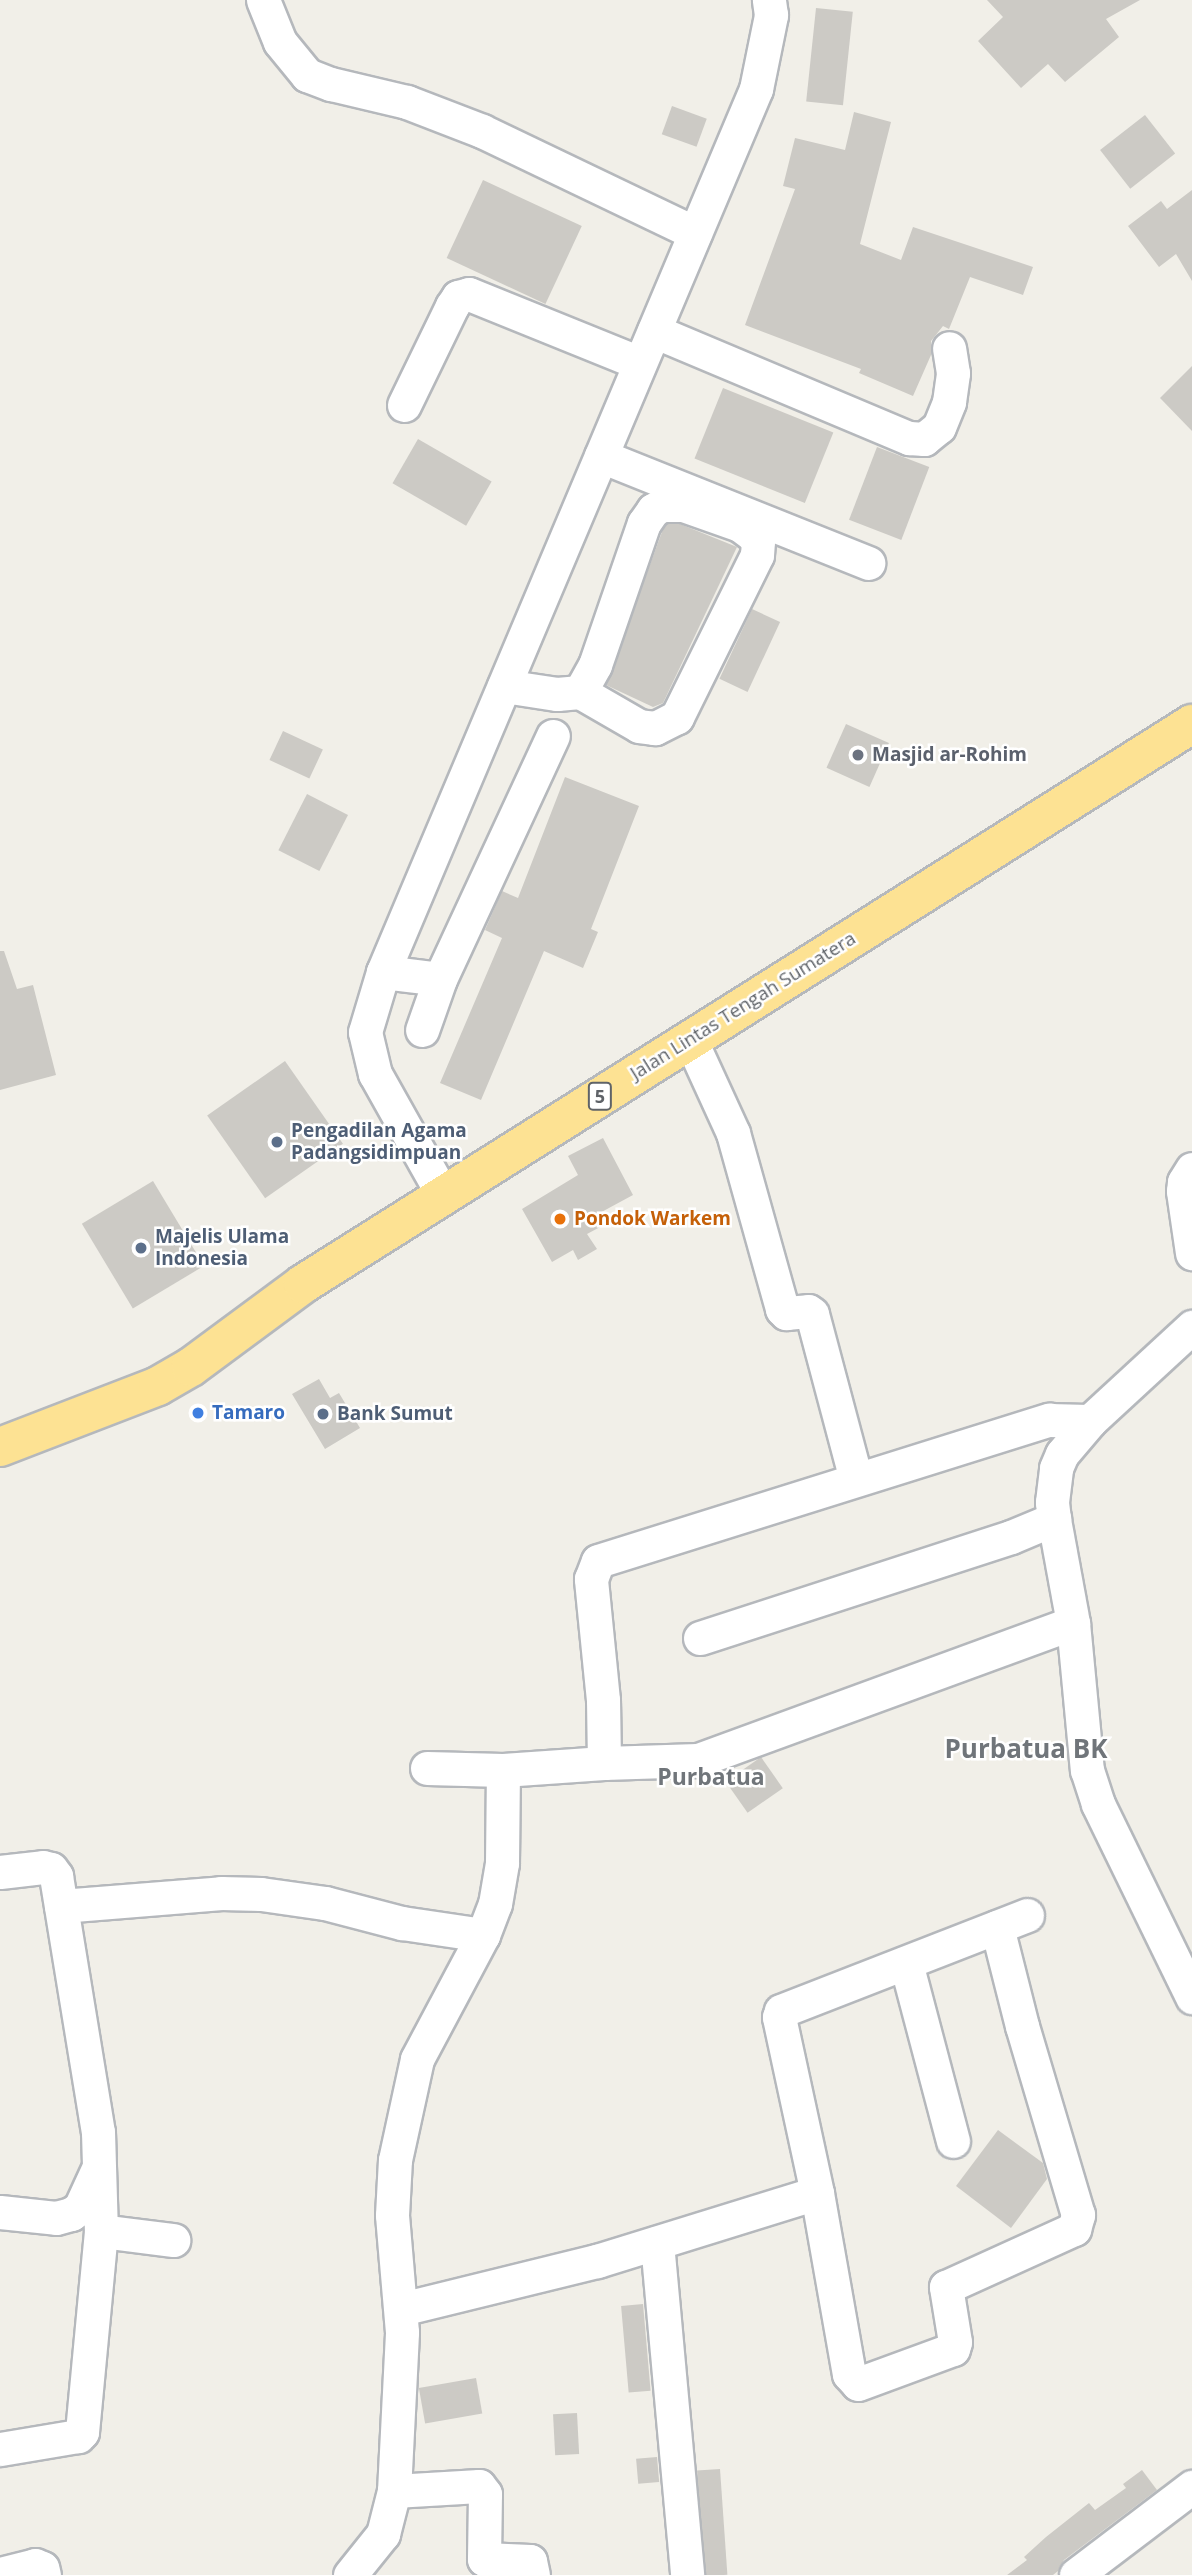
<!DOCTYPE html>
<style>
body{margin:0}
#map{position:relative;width:1192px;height:2575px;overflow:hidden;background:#f1efe8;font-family:"Open Sans",sans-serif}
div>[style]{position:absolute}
.building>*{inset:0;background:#cccac5;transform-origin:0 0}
.roads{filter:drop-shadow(2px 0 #b5b8bc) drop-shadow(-2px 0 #b5b8bc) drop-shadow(0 2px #b5b8bc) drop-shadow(0 -2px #b5b8bc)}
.minor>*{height:33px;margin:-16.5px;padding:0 16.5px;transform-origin:16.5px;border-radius:16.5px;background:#fff}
.highway>*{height:38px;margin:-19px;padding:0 19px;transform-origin:19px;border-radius:19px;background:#fde293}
.dots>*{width:19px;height:19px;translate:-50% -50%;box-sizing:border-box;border:4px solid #fff;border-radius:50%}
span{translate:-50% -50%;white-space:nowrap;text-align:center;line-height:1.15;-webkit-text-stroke:5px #fff;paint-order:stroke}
.shield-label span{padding:2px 5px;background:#fff;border:2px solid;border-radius:5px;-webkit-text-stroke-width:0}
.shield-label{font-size:18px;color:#5f6368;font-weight:700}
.worship-label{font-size:19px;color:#5b616d;font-weight:700}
.left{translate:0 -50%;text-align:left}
.street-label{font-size:19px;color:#5f6368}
.service-label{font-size:19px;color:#4e5e75;font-weight:700}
.food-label{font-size:19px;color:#c56008;font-weight:700}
.shop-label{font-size:19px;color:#366cbe;font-weight:700}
.quarter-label{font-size:23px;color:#70757a;font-weight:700}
.district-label{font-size:26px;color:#70757a;font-weight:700}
</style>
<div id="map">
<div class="building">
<i style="clip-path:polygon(987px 0,1140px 0,1106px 19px,1119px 37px,1065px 82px,1048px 64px,1021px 88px,978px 41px,1003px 17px)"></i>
<i style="left:816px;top:8px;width:37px;height:94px;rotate:6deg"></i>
<i style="left:672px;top:106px;width:37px;height:30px;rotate:20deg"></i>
<i style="clip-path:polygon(854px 112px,891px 122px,860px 244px,901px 260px,913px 227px,1033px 267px,1023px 295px,970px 277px,949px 329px,943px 326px,931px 341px,931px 355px,913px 396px,859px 373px,861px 369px,745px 325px,795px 189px,783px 186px,795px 138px,845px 150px)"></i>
<i style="left:1145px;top:115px;width:49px;height:57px;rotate:52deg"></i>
<i style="left:483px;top:180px;width:109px;height:86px;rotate:25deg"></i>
<i style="clip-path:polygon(1192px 190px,1192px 281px,1176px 254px,1159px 267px,1128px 226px,1161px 201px,1167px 209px)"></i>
<i style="clip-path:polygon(1192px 366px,1192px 431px,1160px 398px)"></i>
<i style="left:723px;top:388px;width:119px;height:76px;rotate:22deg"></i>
<i style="left:418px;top:439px;width:85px;height:51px;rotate:30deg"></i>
<i style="left:877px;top:447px;width:56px;height:78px;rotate:21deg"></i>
<i style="clip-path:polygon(680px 524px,737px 547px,663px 703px,653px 707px,606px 685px,663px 529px,667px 524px)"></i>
<i style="left:752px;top:609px;width:31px;height:77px;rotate:25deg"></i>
<i style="left:846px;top:724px;width:47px;height:48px;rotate:24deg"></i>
<i style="left:283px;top:731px;width:44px;height:32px;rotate:25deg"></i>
<i style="clip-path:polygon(565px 777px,639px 806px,591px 929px,598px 932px,583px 968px,544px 951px,481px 1100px,440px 1083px,502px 938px,485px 930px,502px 891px,518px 898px)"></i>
<i style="left:307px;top:794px;width:46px;height:63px;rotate:27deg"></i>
<i style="clip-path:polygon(0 951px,4px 951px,17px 989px,33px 985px,56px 1075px,0 1090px)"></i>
<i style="left:285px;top:1061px;width:101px;height:95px;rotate:55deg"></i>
<i style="clip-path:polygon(603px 1138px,633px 1195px,596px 1215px,602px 1226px,587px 1234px,597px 1249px,578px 1260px,573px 1250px,552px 1262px,522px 1209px,578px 1175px,568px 1156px)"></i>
<i style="left:153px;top:1181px;width:99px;height:83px;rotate:59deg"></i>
<i style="clip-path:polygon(319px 1379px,330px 1398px,339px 1393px,360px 1428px,325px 1449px,292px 1394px)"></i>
<i style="left:761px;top:1757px;width:38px;height:43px;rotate:55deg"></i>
<i style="clip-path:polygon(998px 2130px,1043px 2163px,1047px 2179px,1011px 2228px,956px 2186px)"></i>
<i style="left:643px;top:2304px;width:87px;height:22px;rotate:85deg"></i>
<i style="left:476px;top:2378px;width:36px;height:58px;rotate:80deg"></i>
<i style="left:577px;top:2413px;width:41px;height:24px;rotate:87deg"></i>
<i style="left:657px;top:2457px;width:25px;height:21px;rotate:85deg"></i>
<i style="left:720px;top:2469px;width:106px;height:23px;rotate:86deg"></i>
<i style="clip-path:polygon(1142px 2470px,1157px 2490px,1064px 2560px,1058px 2571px,1053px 2575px,1007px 2575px,1027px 2560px,1024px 2557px,1046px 2537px,1089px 2503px,1095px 2510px,1126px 2488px,1123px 2484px)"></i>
</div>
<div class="roads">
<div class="minor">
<i style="left:263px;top:0;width:45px;rotate:68deg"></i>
<i style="left:280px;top:42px;width:43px;rotate:50.7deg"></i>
<i style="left:307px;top:75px;width:26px;rotate:21deg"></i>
<i style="left:331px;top:84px;width:78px;rotate:13.3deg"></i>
<i style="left:407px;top:102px;width:80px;rotate:21.1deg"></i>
<i style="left:482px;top:131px;width:236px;rotate:25.6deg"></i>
<i style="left:654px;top:331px;width:277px;rotate:22.8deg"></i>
<i style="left:909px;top:438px;width:15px;rotate:4deg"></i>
<i style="left:924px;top:439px;width:19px;rotate:-39deg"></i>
<i style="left:939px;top:427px;width:27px;rotate:-68deg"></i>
<i style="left:949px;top:402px;width:29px;rotate:-82deg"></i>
<i style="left:953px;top:373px;width:25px;rotate:-99deg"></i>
<i style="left:404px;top:405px;width:110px;rotate:-64.1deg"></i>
<i style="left:452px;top:306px;width:11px;rotate:-56deg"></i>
<i style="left:458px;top:297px;width:11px;rotate:-15deg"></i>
<i style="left:469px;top:294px;width:184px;rotate:22deg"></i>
<i style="left:601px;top:456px;width:288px;rotate:21.8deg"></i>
<i style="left:504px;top:686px;width:54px;rotate:8.6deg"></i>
<i style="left:557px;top:694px;width:23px;rotate:-5deg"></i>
<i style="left:580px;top:692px;width:31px;rotate:-61deg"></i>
<i style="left:595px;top:665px;width:150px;rotate:-71deg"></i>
<i style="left:644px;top:523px;width:16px;rotate:-55deg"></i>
<i style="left:653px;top:510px;width:10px;rotate:-29deg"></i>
<i style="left:662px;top:505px;width:21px"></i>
<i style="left:683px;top:505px;width:60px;rotate:19.3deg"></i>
<i style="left:740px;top:525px;width:15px;rotate:37deg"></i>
<i style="left:752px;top:534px;width:9px;rotate:49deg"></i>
<i style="left:758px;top:541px;width:14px;rotate:94deg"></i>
<i style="left:757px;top:555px;width:181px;rotate:116.3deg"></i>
<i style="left:677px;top:717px;width:25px;rotate:153deg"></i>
<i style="left:655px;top:728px;width:16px;rotate:-173deg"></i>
<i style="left:639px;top:726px;width:68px;rotate:-150deg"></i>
<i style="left:383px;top:972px;width:57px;rotate:7deg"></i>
<i style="left:440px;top:979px;width:54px;rotate:109.4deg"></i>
<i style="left:440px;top:979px;width:268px;rotate:-65.1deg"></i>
<i style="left:690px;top:1039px;width:103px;rotate:65.4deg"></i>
<i style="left:733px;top:1133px;width:183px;rotate:74.4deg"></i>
<i style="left:782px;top:1309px;width:6px;rotate:45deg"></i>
<i style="left:786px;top:1313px;width:22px;rotate:-5deg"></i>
<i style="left:808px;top:1311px;width:5px;rotate:37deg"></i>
<i style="left:812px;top:1314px;width:171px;rotate:75.1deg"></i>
<i style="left:1192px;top:1169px;width:15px;rotate:122deg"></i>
<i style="left:1184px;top:1182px;width:9px;rotate:96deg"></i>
<i style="left:1183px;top:1191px;width:63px;rotate:81.7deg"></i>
<i style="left:443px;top:1195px;width:139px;rotate:-119.3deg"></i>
<i style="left:375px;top:1074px;width:43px;rotate:-103.4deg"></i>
<i style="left:365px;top:1032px;width:63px;rotate:-73.3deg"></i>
<i style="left:383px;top:972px;width:959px;rotate:-67.1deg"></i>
<i style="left:756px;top:89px;width:76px;rotate:-78.5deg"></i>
<i style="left:771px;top:15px;width:15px;rotate:-98deg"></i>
<i style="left:1073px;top:1623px;width:148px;rotate:84.6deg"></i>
<i style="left:1087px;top:1770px;width:36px;rotate:72deg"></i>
<i style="left:1098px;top:1804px;width:215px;rotate:64deg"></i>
<i style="left:700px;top:1638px;width:327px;rotate:-18deg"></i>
<i style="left:1011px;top:1537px;width:47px;rotate:-22.7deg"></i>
<i style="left:1054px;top:1519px;width:17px;rotate:-97deg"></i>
<i style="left:1052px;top:1502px;width:34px;rotate:-83deg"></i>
<i style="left:1056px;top:1468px;width:15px;rotate:-67deg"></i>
<i style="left:1062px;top:1454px;width:43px;rotate:-49.7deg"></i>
<i style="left:604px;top:1763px;width:94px;rotate:-1.8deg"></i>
<i style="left:698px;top:1760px;width:399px;rotate:-20.1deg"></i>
<i style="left:1073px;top:1623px;width:106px;rotate:-100.4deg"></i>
<i style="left:427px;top:1768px;width:76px;rotate:1.5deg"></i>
<i style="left:503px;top:1770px;width:101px;rotate:-4deg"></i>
<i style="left:604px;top:1763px;width:63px;rotate:-90.9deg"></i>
<i style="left:603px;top:1700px;width:122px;rotate:-95.7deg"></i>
<i style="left:591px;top:1579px;width:19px;rotate:-69deg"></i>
<i style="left:598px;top:1561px;width:473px;rotate:-17.4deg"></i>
<i style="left:1049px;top:1420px;width:41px;rotate:1.4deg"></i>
<i style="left:1090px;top:1421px;width:139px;rotate:-42.7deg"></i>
<i style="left:0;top:1872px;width:43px;rotate:-6.6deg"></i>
<i style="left:43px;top:1867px;width:8px;rotate:14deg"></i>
<i style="left:51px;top:1869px;width:9px;rotate:54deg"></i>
<i style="left:56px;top:1876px;width:259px;rotate:80.7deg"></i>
<i style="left:98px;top:2132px;width:99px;rotate:88.3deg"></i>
<i style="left:101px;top:2231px;width:202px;rotate:95.4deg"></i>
<i style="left:82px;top:2432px;width:6px;rotate:135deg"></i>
<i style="left:78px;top:2436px;width:79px;rotate:170.5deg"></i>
<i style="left:61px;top:1906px;width:161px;rotate:-4.6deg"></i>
<i style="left:221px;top:1893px;width:40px;rotate:1.4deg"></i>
<i style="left:261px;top:1894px;width:65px;rotate:8deg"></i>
<i style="left:325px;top:1903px;width:80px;rotate:14.6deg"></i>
<i style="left:402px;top:1923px;width:82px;rotate:8.4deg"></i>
<i style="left:906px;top:1963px;width:184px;rotate:75.2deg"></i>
<i style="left:817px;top:2193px;width:184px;rotate:80deg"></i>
<i style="left:849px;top:2374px;width:13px;rotate:48deg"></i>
<i style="left:858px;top:2384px;width:101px;rotate:-20.2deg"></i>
<i style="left:953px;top:2349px;width:7px;rotate:-74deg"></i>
<i style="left:955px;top:2342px;width:56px;rotate:-99.3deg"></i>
<i style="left:946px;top:2287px;width:141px;rotate:-24.4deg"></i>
<i style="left:1074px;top:2229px;width:15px;rotate:-74deg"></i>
<i style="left:1078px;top:2215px;width:197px;rotate:-106.5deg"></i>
<i style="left:1022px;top:2026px;width:102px;rotate:-104.2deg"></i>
<i style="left:0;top:2212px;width:56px;rotate:6.1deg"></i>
<i style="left:56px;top:2218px;width:16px;rotate:-15deg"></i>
<i style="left:71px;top:2214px;width:11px;rotate:-34deg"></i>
<i style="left:80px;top:2208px;width:41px;rotate:-65.3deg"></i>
<i style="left:101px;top:2231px;width:73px;rotate:7.1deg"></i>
<i style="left:657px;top:2243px;width:333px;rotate:84.8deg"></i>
<i style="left:401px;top:2309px;width:202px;rotate:-13.8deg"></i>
<i style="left:597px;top:2261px;width:230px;rotate:-17.2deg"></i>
<i style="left:817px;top:2193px;width:180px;rotate:-102.2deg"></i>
<i style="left:779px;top:2017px;width:6px;rotate:-72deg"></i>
<i style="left:781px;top:2011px;width:264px;rotate:-21.3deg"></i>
<i style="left:394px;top:2491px;width:85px;rotate:-3.4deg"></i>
<i style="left:479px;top:2486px;width:10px;rotate:53deg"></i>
<i style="left:485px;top:2494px;width:65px;rotate:90.9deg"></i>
<i style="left:484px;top:2559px;width:46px;rotate:2.5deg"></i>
<i style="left:530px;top:2561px;width:14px;rotate:78deg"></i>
<i style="left:0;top:2574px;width:36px;rotate:-14deg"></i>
<i style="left:35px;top:2565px;width:8px;rotate:23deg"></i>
<i style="left:42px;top:2568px;width:7px;rotate:74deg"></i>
<i style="left:350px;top:2575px;width:53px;rotate:-51.2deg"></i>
<i style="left:383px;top:2534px;width:44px;rotate:-75.7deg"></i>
<i style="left:394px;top:2491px;width:159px;rotate:-87.1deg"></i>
<i style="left:402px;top:2332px;width:117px;rotate:-94.9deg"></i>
<i style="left:392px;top:2215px;width:55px;rotate:-86.9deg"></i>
<i style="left:395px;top:2160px;width:103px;rotate:-77.7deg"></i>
<i style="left:417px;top:2059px;width:140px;rotate:-62deg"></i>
<i style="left:483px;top:1935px;width:33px;rotate:-69deg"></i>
<i style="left:495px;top:1904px;width:42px;rotate:-80.3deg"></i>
<i style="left:502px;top:1863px;width:93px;rotate:-89.4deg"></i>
<i style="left:1076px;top:2575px;width:146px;rotate:-37.2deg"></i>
</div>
<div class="highway">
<i style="left:0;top:1447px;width:169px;rotate:-21.1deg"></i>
<i style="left:158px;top:1386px;width:38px;rotate:-30deg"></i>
<i style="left:191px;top:1367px;width:139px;rotate:-36.5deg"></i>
<i style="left:303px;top:1284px;width:1051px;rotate:-32.21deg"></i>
</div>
</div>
<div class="dots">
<i style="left:858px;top:755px;background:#6b7280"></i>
<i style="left:277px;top:1142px;background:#5c6f8a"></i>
<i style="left:560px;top:1219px;background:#e8710a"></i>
<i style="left:141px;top:1248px;background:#5c6f8a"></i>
<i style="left:198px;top:1413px;background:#3f7fe0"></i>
<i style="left:323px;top:1414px;background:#5c6f8a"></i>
</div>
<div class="shield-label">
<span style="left:600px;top:1096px">5</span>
</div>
<div class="worship-label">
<span class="left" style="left:872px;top:755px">Masjid ar-Rohim</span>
</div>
<div class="street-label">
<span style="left:743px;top:1006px;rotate:-32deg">Jalan Lintas Tengah Sumatera</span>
</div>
<div class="service-label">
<span class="left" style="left:291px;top:1142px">Pengadilan Agama<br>Padangsidimpuan</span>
<span class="left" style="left:155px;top:1248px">Majelis Ulama<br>Indonesia</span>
<span class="left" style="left:337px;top:1414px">Bank Sumut</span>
</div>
<div class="food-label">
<span class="left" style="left:574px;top:1219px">Pondok Warkem</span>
</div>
<div class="shop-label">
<span class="left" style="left:212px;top:1413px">Tamaro</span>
</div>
<div class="quarter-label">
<span style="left:711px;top:1776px">Purbatua</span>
</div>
<div class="district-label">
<span style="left:1026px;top:1749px">Purbatua BK</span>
</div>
</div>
